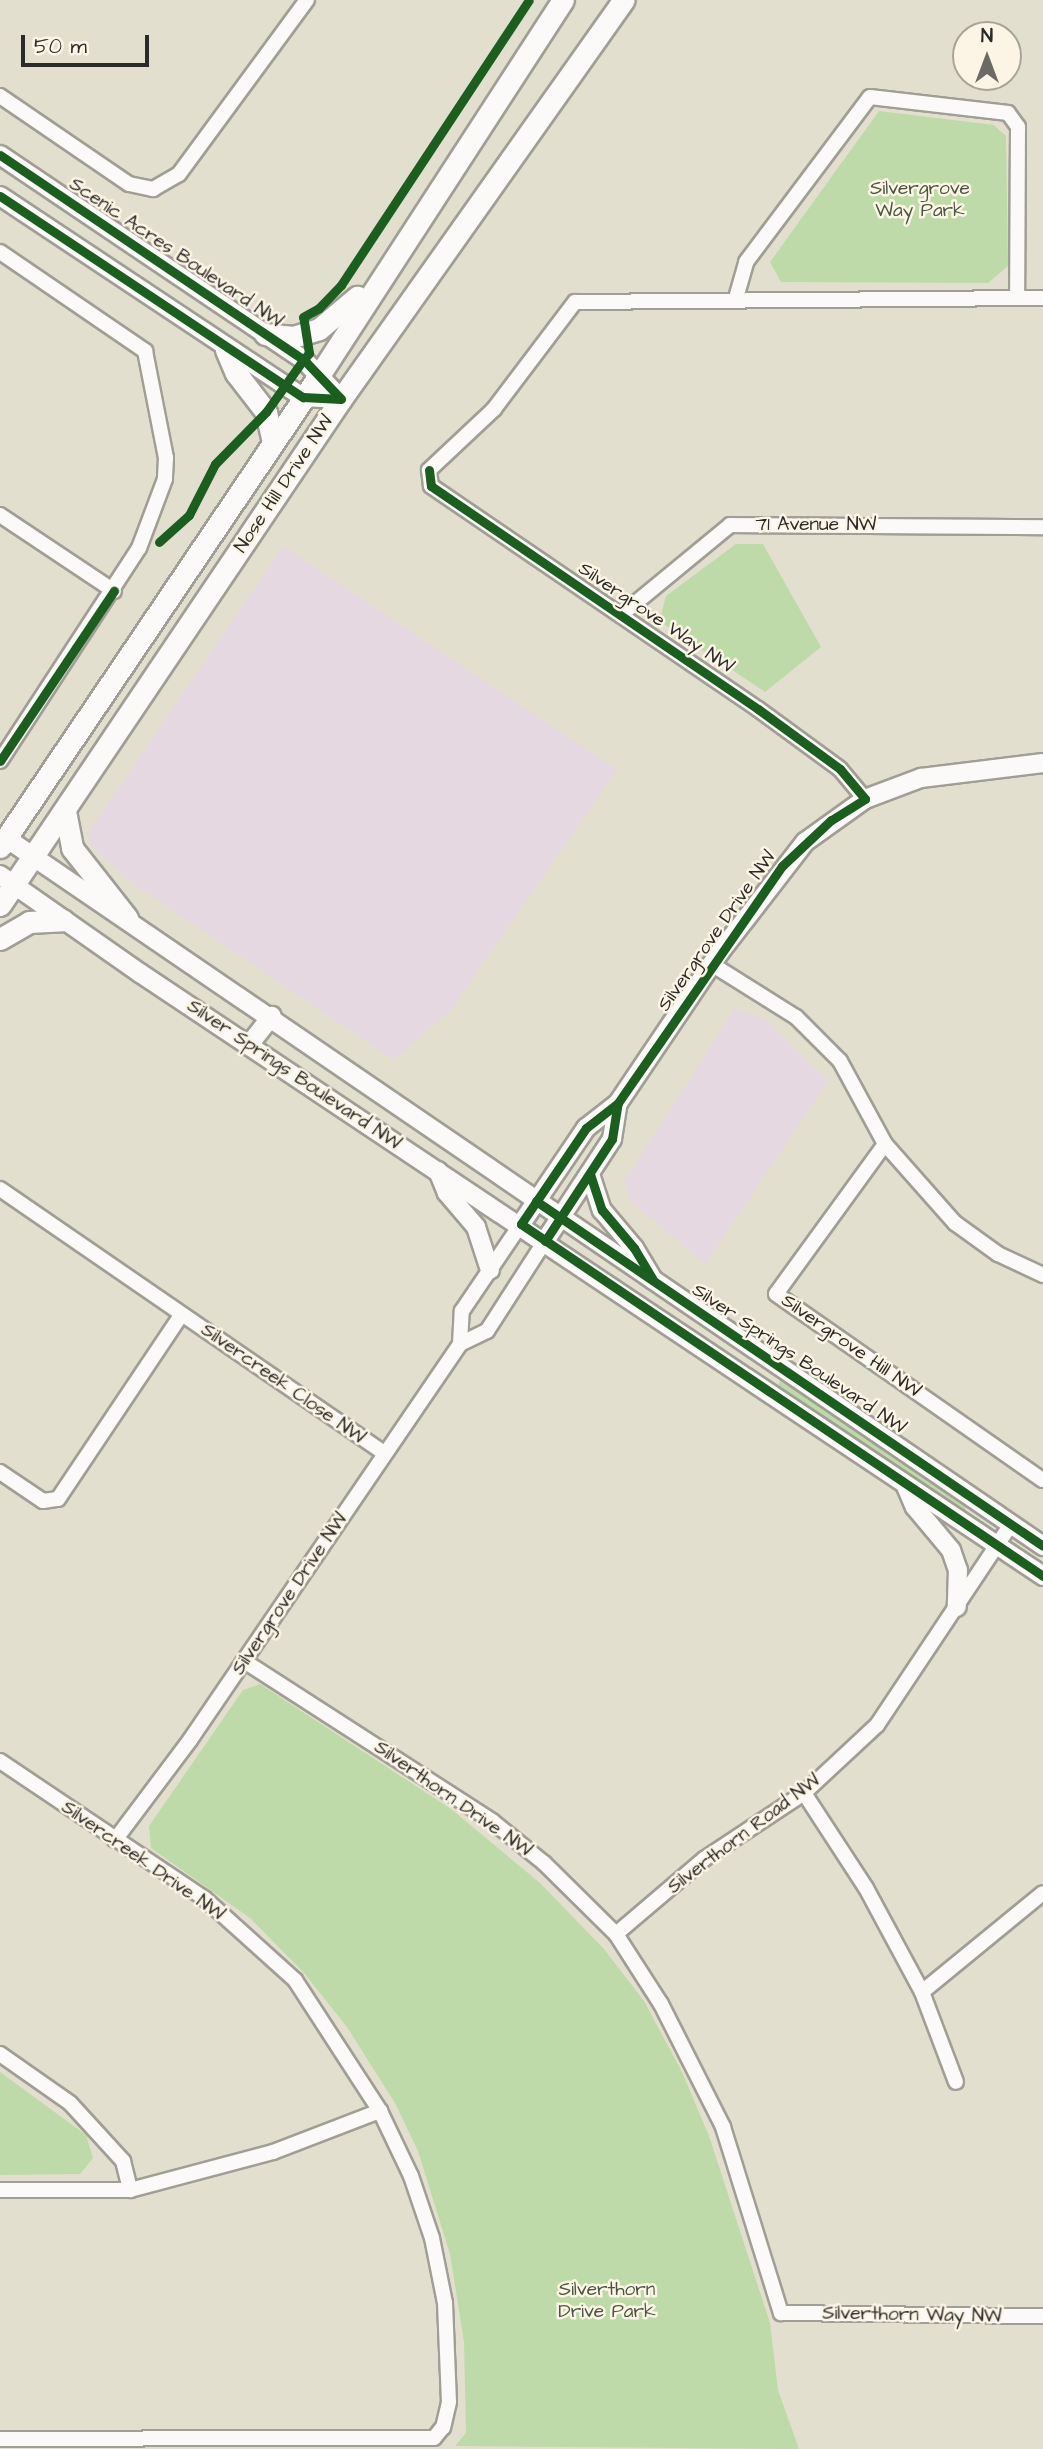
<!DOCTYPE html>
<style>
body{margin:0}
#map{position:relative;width:1043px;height:2449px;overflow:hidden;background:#e3dfce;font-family:"Architects Daughter",sans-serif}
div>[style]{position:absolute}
.built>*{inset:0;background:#e6d8e0}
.green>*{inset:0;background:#bedaa8}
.roads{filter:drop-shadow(2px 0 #a09e95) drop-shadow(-2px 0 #a09e95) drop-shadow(0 2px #a09e95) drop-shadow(0 -2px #a09e95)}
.minor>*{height:14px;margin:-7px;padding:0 7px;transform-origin:7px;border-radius:7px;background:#fbfaf8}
.tertiary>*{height:18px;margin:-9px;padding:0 9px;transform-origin:9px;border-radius:9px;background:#fbfaf8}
.secondary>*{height:21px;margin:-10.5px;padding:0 10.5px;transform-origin:10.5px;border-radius:10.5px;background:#fbfaf8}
.cycleway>*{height:9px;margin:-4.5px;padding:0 4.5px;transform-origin:4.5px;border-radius:4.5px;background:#1b5e20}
span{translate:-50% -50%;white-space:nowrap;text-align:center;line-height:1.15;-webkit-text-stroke:5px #fcf5e5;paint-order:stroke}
.park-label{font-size:19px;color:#485642}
.street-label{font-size:19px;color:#2b2b2b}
.north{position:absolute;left:952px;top:21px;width:70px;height:70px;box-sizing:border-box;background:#fcf5e5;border:2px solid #a8a49b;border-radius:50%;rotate:0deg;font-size:19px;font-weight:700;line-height:28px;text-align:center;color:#2b2b2b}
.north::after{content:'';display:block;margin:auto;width:24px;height:32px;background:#6b6a64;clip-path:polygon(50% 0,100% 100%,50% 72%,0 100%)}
.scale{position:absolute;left:21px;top:35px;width:128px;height:32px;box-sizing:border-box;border:4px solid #2b2b2b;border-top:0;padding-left:9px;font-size:21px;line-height:24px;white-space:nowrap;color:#2b2b2b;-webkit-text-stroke:5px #fcf5e5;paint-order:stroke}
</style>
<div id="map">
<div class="built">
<i style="clip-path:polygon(283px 546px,617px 770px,450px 1011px,394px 1060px,135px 885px,90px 845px,88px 833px)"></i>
<i style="clip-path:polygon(735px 1008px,768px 1022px,828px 1081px,705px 1264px,631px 1202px,624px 1182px)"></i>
</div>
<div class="green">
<i style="clip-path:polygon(879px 111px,994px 125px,1006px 136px,1008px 266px,988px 283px,781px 282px,770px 262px)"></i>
<i style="clip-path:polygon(736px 544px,763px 544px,821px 647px,765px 692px,665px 625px,661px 615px,666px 596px)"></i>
<i style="clip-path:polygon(781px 1380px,824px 1405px,968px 1506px,962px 1513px,777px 1387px)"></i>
<i style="clip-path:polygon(260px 1684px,451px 1809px,540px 1883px,604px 1949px,644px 2001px,682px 2072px,709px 2136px,770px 2323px,778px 2390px,799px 2449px,455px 2446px,466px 2433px,464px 2342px,450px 2254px,418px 2151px,395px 2103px,347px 2027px,304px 1973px,250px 1918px,151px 1848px,149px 1826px,243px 1690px)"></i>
<i style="clip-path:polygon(0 2072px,86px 2135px,93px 2158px,80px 2174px,0 2175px)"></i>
</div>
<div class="roads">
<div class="minor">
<i style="left:0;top:96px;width:156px;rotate:34.3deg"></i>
<i style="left:129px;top:184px;width:25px;rotate:12deg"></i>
<i style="left:153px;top:189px;width:30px;rotate:-30deg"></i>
<i style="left:179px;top:174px;width:216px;rotate:-53.7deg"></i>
<i style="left:0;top:252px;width:176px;rotate:34.3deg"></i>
<i style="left:145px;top:351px;width:109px;rotate:78.9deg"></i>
<i style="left:166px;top:458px;width:21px;rotate:93deg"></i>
<i style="left:165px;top:479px;width:74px;rotate:110.6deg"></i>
<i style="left:139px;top:548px;width:254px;rotate:123.1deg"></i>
<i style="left:736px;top:298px;width:37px;rotate:-74deg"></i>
<i style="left:746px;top:262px;width:206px;rotate:-53.1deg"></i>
<i style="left:870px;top:97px;width:139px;rotate:6.6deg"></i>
<i style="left:1008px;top:113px;width:17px;rotate:54deg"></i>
<i style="left:1018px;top:127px;width:170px;rotate:90.3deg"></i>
<i style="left:0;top:515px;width:137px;rotate:33.7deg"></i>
<i style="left:621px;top:615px;width:141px;rotate:-39.5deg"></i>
<i style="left:730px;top:525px;width:313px;rotate:0.4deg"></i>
<i style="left:865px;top:799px;width:39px;rotate:-130deg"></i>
<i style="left:840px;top:769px;width:102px;rotate:-143.8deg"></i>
<i style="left:758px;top:709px;width:396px;rotate:-145.7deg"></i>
<i style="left:431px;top:486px;width:16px;rotate:-97deg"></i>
<i style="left:429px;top:470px;width:89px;rotate:-43.2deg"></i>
<i style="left:494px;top:409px;width:134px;rotate:-52.9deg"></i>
<i style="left:575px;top:302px;width:468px;rotate:-0.5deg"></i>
<i style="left:713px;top:965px;width:98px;rotate:32.1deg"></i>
<i style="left:796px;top:1017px;width:62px;rotate:45deg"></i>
<i style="left:840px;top:1061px;width:94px;rotate:61.5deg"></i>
<i style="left:885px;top:1144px;width:106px;rotate:48.5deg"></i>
<i style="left:955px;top:1223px;width:53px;rotate:35.8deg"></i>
<i style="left:998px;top:1254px;width:50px;rotate:25deg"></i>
<i style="left:885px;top:1144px;width:185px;rotate:126deg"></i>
<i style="left:776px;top:1294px;width:325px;rotate:34.9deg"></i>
<i style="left:0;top:1189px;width:467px;rotate:34.5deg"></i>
<i style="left:460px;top:1344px;width:30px;rotate:-26deg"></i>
<i style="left:487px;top:1331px;width:107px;rotate:-57.2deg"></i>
<i style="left:0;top:1472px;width:52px;rotate:34deg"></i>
<i style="left:43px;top:1501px;width:15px;rotate:-8deg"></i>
<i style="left:58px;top:1499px;width:221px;rotate:-56.2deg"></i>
<i style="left:244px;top:1661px;width:295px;rotate:32.8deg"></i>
<i style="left:492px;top:1821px;width:67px;rotate:38.9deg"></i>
<i style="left:544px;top:1863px;width:101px;rotate:44.6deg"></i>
<i style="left:616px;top:1934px;width:83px;rotate:57.3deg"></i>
<i style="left:661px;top:2004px;width:138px;rotate:63.2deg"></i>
<i style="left:723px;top:2127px;width:195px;rotate:72.7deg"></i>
<i style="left:781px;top:2313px;width:262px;rotate:0.7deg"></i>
<i style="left:0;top:1761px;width:247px;rotate:33.9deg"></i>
<i style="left:205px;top:1899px;width:121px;rotate:42deg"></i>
<i style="left:295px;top:1980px;width:156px;rotate:57deg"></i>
<i style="left:380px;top:2111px;width:72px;rotate:64.5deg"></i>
<i style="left:411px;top:2176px;width:65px;rotate:71.3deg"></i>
<i style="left:432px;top:2238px;width:66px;rotate:78.7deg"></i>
<i style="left:445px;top:2303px;width:99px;rotate:87.7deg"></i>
<i style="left:449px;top:2402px;width:26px;rotate:103deg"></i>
<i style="left:443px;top:2427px;width:14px;rotate:129deg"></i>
<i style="left:434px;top:2438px;width:434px;rotate:179.9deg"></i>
<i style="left:804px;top:1793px;width:113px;rotate:56.9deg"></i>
<i style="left:866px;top:1888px;width:118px;rotate:61.7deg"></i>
<i style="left:922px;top:1992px;width:96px;rotate:69.3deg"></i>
<i style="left:115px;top:1840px;width:125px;rotate:-53.1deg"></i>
<i style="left:190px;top:1740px;width:479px;rotate:-55.7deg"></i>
<i style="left:460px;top:1344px;width:33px;rotate:-87deg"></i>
<i style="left:462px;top:1311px;width:105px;rotate:-55.9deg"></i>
<i style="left:616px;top:1934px;width:116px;rotate:-40.4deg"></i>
<i style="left:704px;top:1859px;width:120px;rotate:-33.4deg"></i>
<i style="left:804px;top:1793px;width:100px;rotate:-43deg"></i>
<i style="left:877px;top:1725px;width:242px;rotate:-56.3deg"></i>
<i style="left:922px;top:1992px;width:156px;rotate:-39.3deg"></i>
<i style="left:0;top:2054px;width:85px;rotate:35deg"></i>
<i style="left:70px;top:2103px;width:79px;rotate:47.6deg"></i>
<i style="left:123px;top:2161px;width:30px;rotate:76deg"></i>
<i style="left:0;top:2190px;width:130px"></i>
<i style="left:130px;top:2190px;width:148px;rotate:-14.9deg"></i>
<i style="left:273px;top:2152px;width:115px;rotate:-21deg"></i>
</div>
<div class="tertiary">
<i style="left:0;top:155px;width:368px;rotate:34deg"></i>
<i style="left:305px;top:361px;width:52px;rotate:46.5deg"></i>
<i style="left:0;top:196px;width:364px;rotate:33.6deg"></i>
<i style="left:303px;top:397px;width:38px;rotate:3deg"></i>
<i style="left:6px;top:838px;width:1256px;rotate:34.32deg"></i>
<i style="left:0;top:875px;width:171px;rotate:35deg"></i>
<i style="left:140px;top:973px;width:1086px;rotate:33.73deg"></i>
<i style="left:249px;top:1045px;width:37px;rotate:-52deg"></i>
<i style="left:438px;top:1171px;width:24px;rotate:68deg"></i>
<i style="left:447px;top:1193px;width:45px;rotate:49.5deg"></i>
<i style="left:476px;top:1227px;width:45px;rotate:72deg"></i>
<i style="left:590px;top:1174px;width:38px;rotate:72deg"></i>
<i style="left:602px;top:1210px;width:50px;rotate:49.9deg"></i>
<i style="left:634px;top:1248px;width:37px;rotate:59deg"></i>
<i style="left:521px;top:1224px;width:116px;rotate:-55.9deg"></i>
<i style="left:586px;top:1128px;width:41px;rotate:-38deg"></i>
<i style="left:618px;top:1103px;width:182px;rotate:-56deg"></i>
<i style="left:720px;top:952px;width:139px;rotate:-52.3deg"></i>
<i style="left:805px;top:842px;width:74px;rotate:-35.6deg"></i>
<i style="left:865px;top:799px;width:60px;rotate:-20.6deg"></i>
<i style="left:921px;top:778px;width:123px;rotate:-7deg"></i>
<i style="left:545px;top:1241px;width:122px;rotate:-56.7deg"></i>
<i style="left:612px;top:1139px;width:36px;rotate:-81deg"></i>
<i style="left:905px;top:1484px;width:25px;rotate:67deg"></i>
<i style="left:915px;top:1507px;width:56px;rotate:50.1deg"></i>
<i style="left:951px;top:1550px;width:21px;rotate:71deg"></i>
<i style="left:958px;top:1570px;width:37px;rotate:92deg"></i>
</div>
<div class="secondary">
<i style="left:265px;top:334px;width:28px;rotate:6deg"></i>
<i style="left:293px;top:337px;width:27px;rotate:-17deg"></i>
<i style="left:319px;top:329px;width:50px;rotate:-40.1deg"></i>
<i style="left:226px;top:350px;width:25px;rotate:67deg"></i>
<i style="left:236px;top:373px;width:49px;rotate:52.4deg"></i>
<i style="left:266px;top:412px;width:31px;rotate:77deg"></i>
<i style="left:65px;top:811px;width:38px;rotate:79deg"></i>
<i style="left:72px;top:848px;width:89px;rotate:51.8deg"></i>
<i style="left:0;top:847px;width:571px;rotate:-55.92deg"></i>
<i style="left:320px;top:374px;width:446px;rotate:-57deg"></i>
<i style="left:0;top:905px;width:610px;rotate:-56.02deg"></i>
<i style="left:341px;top:399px;width:489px;rotate:-54.7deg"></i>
<i style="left:0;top:939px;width:34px;rotate:-30deg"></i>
<i style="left:29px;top:922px;width:34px;rotate:-3deg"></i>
</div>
</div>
<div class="cycleway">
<i style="left:0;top:155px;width:368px;rotate:34deg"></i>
<i style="left:305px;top:361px;width:52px;rotate:46.5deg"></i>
<i style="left:0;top:196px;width:364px;rotate:33.6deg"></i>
<i style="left:303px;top:397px;width:38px;rotate:3deg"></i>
<i style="left:429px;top:470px;width:16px;rotate:83deg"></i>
<i style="left:431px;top:486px;width:396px;rotate:34.3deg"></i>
<i style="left:758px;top:709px;width:102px;rotate:36.2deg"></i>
<i style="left:840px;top:769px;width:39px;rotate:50deg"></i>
<i style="left:865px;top:799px;width:40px;rotate:148deg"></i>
<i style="left:831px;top:820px;width:67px;rotate:136.8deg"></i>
<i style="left:782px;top:866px;width:288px;rotate:124.7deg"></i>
<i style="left:618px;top:1103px;width:41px;rotate:142deg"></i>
<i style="left:586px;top:1128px;width:116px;rotate:124.1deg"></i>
<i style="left:521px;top:1224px;width:630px;rotate:33.99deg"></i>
<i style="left:159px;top:542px;width:40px;rotate:-42deg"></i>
<i style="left:189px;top:515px;width:57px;rotate:-63deg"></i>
<i style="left:215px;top:464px;width:73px;rotate:-45.6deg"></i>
<i style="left:266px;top:412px;width:64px;rotate:-54.6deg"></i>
<i style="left:303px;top:360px;width:9px;rotate:-49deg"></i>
<i style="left:309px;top:353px;width:36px;rotate:-99deg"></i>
<i style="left:303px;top:317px;width:18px;rotate:-29deg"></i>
<i style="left:319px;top:308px;width:32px;rotate:-46deg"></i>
<i style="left:341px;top:285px;width:341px;rotate:-56.6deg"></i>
<i style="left:0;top:761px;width:205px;rotate:-56.2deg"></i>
<i style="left:590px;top:1174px;width:38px;rotate:72deg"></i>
<i style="left:602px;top:1210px;width:50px;rotate:49.9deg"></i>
<i style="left:634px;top:1248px;width:37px;rotate:59deg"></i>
<i style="left:536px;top:1201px;width:613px;rotate:34.23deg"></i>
<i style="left:545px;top:1241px;width:122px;rotate:-56.7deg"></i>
<i style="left:612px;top:1139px;width:36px;rotate:-81deg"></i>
</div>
<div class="park-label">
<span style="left:920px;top:200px">Silvergrove<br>Way Park</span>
<span style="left:607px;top:2301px">Silverthorn<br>Drive Park</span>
</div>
<div class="street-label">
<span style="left:176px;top:253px;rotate:34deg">Scenic Acres Boulevard NW</span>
<span style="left:284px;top:484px;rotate:-56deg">Nose Hill Drive NW</span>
<span style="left:816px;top:525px">71 Avenue NW</span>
<span style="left:656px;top:618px;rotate:34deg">Silvergrove Way NW</span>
<span style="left:717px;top:931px;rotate:-55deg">Silvergrove Drive NW</span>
<span style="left:294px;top:1075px;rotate:34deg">Silver Springs Boulevard NW</span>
<span style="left:851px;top:1346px;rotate:35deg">Silvergrove Hill NW</span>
<span style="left:799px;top:1359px;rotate:34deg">Silver Springs Boulevard NW</span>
<span style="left:283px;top:1384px;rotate:35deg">Silvercreek Close NW</span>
<span style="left:290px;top:1594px;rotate:-56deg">Silvergrove Drive NW</span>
<span style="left:453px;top:1799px;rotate:35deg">Silverthorn Drive NW</span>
<span style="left:744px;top:1834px;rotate:-37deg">Silverthorn Road NW</span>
<span style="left:143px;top:1861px;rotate:35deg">Silvercreek Drive NW</span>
<span style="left:912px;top:2315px;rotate:1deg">Silverthorn Way NW</span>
</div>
<div class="north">N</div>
<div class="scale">50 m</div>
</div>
